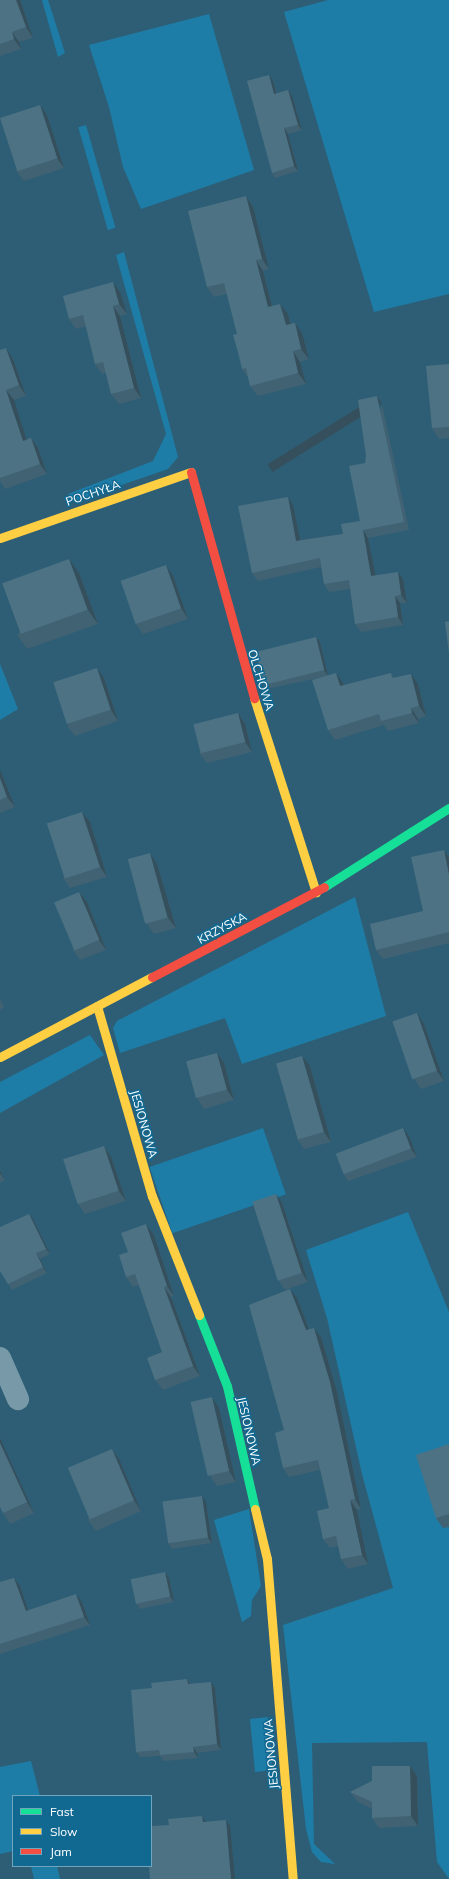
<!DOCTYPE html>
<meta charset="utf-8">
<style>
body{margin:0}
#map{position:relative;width:449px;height:1879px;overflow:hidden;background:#2e5e75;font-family:Mulish,sans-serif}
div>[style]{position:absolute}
.green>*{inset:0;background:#1e7da7;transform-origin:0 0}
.street>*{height:22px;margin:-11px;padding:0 11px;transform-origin:11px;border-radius:11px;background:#7799a8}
.fast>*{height:9px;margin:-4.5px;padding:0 4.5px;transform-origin:4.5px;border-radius:4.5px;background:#16e098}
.slow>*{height:9px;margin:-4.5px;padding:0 4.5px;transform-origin:4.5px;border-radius:4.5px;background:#ffcf43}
.jam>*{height:9px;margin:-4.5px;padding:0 4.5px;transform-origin:4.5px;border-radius:4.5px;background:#f24e42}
.wall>*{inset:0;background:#416272}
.shaded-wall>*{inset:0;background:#35505c;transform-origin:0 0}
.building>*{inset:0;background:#4c7284;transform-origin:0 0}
span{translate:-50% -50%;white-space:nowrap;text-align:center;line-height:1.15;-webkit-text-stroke:3px #116992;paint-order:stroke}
.street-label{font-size:12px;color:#fff}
.legend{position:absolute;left:12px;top:1795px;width:140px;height:72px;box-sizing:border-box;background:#116992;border:1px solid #70a5be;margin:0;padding:5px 7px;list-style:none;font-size:12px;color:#fff}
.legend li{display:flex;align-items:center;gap:8px;height:20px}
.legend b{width:20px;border:1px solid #70a5be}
</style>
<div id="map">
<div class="green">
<i style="clip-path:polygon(42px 0,48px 0,65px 53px,58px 57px)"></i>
<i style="clip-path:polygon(328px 0,449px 0,449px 294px,374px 312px,284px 12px)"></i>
<i style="clip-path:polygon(209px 14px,254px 170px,141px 209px,123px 167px,109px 107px,89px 45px)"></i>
<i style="left:86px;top:125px;width:107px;height:8px;rotate:74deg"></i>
<i style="clip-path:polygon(124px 252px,178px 457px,168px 469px,78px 500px,68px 494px,153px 461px,166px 434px,116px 255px)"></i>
<i style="clip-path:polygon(0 664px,18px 709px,0 720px)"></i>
<i style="clip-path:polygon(355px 897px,386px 1016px,242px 1064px,225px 1018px,120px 1053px,113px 1028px,117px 1021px)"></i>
<i style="clip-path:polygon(90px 1035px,104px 1055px,0 1113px,0 1082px)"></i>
<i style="left:263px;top:1128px;width:70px;height:120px;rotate:71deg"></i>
<i style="clip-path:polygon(408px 1212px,449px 1312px,449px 1879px,437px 1862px,427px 1742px,312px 1743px,314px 1844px,335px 1864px,321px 1862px,312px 1852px,306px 1829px,283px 1625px,393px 1588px,362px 1474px,327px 1318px,306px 1250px)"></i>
<i style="clip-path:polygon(249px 1509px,261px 1586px,252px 1600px,251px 1616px,242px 1622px,214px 1520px)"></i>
<i style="clip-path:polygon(268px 1717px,272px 1763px,265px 1771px,255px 1772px,250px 1719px)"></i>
<i style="clip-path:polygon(31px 1761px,40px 1796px,13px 1796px,13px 1851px,0 1854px,0 1767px)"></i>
<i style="clip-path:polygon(31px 1866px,57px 1866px,60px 1879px,34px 1879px)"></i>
</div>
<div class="street">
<i style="left:0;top:1358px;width:45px;rotate:66.3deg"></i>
</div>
<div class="fast">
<i style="left:324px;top:887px;width:148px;rotate:-32.3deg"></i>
<i style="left:199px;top:1315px;width:76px;rotate:68.5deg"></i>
<i style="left:227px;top:1386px;width:126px;rotate:77.2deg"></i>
</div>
<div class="slow">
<i style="left:0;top:538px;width:202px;rotate:-19.1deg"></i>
<i style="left:254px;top:698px;width:204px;rotate:72.3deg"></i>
<i style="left:97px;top:1006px;width:198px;rotate:73.9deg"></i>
<i style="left:152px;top:1196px;width:128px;rotate:68.4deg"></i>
<i style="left:0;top:1057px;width:172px;rotate:-27.8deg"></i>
<i style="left:255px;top:1509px;width:51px;rotate:76.5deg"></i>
<i style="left:267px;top:1559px;width:321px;rotate:85.4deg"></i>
</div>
<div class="jam">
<i style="left:191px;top:472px;width:235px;rotate:74.4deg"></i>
<i style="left:152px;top:977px;width:194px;rotate:-27.6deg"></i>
</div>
<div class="wall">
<i style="clip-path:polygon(0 0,20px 0,33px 38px,19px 42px,21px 49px,0 56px)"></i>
<i style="clip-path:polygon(273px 81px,277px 93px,288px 90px,292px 96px,302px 130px,288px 134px,298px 171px,275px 178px,272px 173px)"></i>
<i style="clip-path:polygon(47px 115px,64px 168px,24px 181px,16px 171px)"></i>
<i style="clip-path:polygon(246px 196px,253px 207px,269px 269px,263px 271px,272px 306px,288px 314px,290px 324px,295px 323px,302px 333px,309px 359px,300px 362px,306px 384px,258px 396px,250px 386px,249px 379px,242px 369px,237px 334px,227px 294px,214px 297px,207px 287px)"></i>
<i style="clip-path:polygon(120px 292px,127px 314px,120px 316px,141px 398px,119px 404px,111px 394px,106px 373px,102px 374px,95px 364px,86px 326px,76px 329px,69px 319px)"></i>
<i style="clip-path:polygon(0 350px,13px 359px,26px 396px,14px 400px,26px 439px,31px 438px,38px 448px,47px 474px,5px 489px,0 481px)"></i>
<i style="clip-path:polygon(449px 364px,449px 438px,439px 439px,432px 428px)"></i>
<i style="clip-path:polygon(382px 404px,409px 530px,368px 538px,375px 575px,403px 579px,407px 603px,400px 603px,403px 625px,361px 632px,355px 624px,350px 589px,329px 592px,324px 584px,321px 567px,258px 581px,252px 573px,293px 505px,300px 540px,343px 534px,360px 521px,365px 463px)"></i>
<i style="clip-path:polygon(79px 573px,98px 624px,27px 649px,17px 635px)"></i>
<i style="clip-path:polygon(173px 576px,188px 619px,143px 634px,136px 624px)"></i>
<i style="clip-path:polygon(316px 637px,320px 642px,328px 676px,343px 683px,344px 685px,391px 673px,394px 678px,418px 684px,426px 716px,418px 719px,419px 723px,388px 731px,384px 725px,335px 740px,328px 730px,323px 677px,266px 689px,263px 683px)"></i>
<i style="clip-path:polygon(104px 678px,118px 721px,75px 736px,67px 726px)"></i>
<i style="clip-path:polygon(238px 713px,245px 724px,252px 752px,207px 763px,199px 753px)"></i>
<i style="clip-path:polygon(0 770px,15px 807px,0 813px)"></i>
<i style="clip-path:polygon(90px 822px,107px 877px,70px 888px,63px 878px)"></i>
<i style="clip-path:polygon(444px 850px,449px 858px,449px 943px,383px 959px,376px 950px,423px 911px)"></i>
<i style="clip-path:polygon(157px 864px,176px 928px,154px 934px,147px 924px)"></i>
<i style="clip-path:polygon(87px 902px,106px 950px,80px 960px,73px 950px)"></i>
<i style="clip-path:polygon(0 999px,4px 1007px,0 1010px)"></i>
<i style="clip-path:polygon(424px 1024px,444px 1081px,421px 1089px,414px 1079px)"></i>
<i style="clip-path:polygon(224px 1063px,234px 1100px,204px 1109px,197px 1098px)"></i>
<i style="clip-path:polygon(310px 1066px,331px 1142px,304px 1149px,297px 1139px)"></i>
<i style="clip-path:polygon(409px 1136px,417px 1157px,348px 1181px,343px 1173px)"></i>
<i style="clip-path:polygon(104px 1146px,111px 1157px,126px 1201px,85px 1214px,78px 1204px)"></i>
<i style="clip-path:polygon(0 1171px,5px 1180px,0 1183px)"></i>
<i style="clip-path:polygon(282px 1203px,308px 1282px,285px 1290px,279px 1281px)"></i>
<i style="clip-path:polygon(33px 1219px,50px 1254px,40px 1259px,47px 1273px,12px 1290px,8px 1284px)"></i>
<i style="clip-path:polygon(154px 1235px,174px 1296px,171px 1297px,200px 1376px,163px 1390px,155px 1380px,162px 1352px,139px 1285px,133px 1287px,126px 1277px,128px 1252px)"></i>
<i style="clip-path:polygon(297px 1298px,309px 1329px,321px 1337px,337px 1392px,361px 1509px,357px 1510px,368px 1564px,348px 1569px,341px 1559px,338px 1546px,330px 1548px,323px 1539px,329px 1508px,320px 1470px,289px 1477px,283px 1468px,284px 1430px)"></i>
<i style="clip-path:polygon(219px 1408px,236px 1482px,217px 1486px,210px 1476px)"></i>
<i style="clip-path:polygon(0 1438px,34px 1513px,10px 1524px,3px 1513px)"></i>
<i style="clip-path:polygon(449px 1444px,449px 1527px,443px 1528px,436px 1518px)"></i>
<i style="clip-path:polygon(112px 1449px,119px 1459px,141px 1511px,96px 1531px,88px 1520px)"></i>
<i style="clip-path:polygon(206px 1502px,212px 1543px,172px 1549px,168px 1543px)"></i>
<i style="clip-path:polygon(165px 1572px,169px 1578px,174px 1602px,140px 1609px,136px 1603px)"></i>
<i style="clip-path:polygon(14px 1578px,20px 1586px,28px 1610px,82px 1602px,90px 1625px,0 1654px,0 1582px)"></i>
<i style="clip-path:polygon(187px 1679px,191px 1684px,215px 1688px,221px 1750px,197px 1753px,198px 1758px,164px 1761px,160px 1756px,140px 1757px,136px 1752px,152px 1688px)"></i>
<i style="clip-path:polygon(410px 1766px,417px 1776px,418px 1826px,379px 1828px,372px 1818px,372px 1809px,358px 1802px,350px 1792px,372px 1781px)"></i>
</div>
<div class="shaded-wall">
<i style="clip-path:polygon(16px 0,20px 0,33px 38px,26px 27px)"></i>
<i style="clip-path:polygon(12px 32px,19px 42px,21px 49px,14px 39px)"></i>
<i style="clip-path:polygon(269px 75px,273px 81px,278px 100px,274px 94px)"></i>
<i style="clip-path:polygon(288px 90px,292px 96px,302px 130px,298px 125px)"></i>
<i style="clip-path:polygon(40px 105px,47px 115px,64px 168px,57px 158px)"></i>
<i style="clip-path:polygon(284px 128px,288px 134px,298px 171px,294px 166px)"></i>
<i style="clip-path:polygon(246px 196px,253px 207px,269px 269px,262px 259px)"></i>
<i style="clip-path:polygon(256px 260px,263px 271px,275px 318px,268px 307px)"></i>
<i style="clip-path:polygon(113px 282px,120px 292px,127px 314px,119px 304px)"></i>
<i style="clip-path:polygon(280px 304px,288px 314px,293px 336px,286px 325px)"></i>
<i style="clip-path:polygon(113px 306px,120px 316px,141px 398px,134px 388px)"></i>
<i style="clip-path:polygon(295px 323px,302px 333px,309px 359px,301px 349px)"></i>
<i style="clip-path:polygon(6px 348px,13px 359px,26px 396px,19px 385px)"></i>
<i style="clip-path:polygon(293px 351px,300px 362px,306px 384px,298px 373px)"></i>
<i style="clip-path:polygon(6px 390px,14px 400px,30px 451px,23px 441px)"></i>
<i style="left:377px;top:396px;width:9px;height:129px;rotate:58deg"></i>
<i style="clip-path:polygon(31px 438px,38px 448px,47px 474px,40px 464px)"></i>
<i style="clip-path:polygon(288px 497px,293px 505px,302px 549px,296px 541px)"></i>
<i style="clip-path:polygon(363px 530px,368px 538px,377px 583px,371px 576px)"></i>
<i style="clip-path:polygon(69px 559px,79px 573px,98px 624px,88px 610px)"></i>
<i style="clip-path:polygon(166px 565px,173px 576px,188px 619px,181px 608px)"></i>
<i style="clip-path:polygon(398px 572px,403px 579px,407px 603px,401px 595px)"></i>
<i style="clip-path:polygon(395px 596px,400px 603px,403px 625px,398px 617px)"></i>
<i style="clip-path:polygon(316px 637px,320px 642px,328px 676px,324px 670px)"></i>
<i style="clip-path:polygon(97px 668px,104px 678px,118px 721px,111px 710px)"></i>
<i style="clip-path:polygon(336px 673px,343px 683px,347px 696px,340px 686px)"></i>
<i style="clip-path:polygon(411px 674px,418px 684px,426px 716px,419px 706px)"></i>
<i style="clip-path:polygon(411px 708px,418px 719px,419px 723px,412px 713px)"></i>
<i style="clip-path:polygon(238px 713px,245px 724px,252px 752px,245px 742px)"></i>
<i style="clip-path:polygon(0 770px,15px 807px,7px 797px,0 778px)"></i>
<i style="clip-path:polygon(82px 812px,90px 822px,107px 877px,100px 867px)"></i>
<i style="clip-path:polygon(444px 850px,449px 858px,449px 875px)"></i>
<i style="clip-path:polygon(150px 853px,157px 864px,176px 928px,168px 918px)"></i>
<i style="clip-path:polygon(79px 892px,87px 902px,106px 950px,99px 940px)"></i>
<i style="clip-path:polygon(417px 1013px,424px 1024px,444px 1081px,437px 1071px)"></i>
<i style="clip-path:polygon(217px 1053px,224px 1063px,234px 1100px,227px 1090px)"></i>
<i style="clip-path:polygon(302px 1056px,310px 1066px,331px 1142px,324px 1132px)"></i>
<i style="clip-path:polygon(403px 1128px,409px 1136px,417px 1157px,411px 1149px)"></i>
<i style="clip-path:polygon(104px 1146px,111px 1157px,126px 1201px,119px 1191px)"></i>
<i style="clip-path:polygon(0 1171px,5px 1180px,0 1173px)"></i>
<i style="clip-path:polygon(276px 1194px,282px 1203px,308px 1282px,302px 1273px)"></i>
<i style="clip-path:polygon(29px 1214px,33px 1219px,50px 1254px,46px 1249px)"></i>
<i style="clip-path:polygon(146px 1224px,154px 1235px,174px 1296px,167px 1286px)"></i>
<i style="clip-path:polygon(36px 1253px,40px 1259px,47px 1273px,43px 1267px)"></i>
<i style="clip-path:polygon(164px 1287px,171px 1297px,200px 1376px,193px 1366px)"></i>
<i style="clip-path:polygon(290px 1289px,297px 1298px,313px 1340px,306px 1330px)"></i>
<i style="clip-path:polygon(314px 1328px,321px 1337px,337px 1392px,361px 1509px,355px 1499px)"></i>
<i style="clip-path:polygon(212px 1397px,219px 1408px,236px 1482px,229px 1471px)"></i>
<i style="clip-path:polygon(0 1438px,34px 1513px,27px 1502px,0 1443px)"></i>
<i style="clip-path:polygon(112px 1449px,119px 1459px,141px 1511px,134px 1500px)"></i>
<i style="clip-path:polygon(202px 1496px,206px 1502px,212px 1543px,208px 1538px)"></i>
<i style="clip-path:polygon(350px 1500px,357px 1510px,368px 1564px,362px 1555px)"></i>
<i style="clip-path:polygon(165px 1572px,169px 1578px,174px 1602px,170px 1596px)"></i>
<i style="clip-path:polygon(14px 1578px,20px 1586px,31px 1619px,26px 1611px)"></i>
<i style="clip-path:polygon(76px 1594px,82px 1602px,90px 1625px,84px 1617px)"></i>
<i style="clip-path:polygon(187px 1679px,191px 1685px,188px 1684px)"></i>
<i style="clip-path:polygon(211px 1682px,215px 1688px,221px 1750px,217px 1744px)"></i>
<i style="clip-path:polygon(193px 1747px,197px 1753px,198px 1758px,194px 1752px)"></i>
<i style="clip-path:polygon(410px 1766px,417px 1776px,418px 1826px,411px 1816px)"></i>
<i style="clip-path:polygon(202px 1816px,206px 1822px,203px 1822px)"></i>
<i style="clip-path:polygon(226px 1820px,230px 1826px,235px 1879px,231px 1879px)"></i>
</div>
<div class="building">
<i style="clip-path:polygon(0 0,16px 0,26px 27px,12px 32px,14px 39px,0 44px)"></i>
<i style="clip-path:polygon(269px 75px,274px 94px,288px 90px,298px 125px,284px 128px,294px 166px,272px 173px,247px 81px)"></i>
<i style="left:40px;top:105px;width:56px;height:42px;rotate:72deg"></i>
<i style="clip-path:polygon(246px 196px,262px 259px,256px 260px,268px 307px,280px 304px,286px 325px,295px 323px,301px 349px,293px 351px,298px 373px,250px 386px,246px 368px,242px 369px,238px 352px,233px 335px,237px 334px,224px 283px,207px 287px,188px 211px)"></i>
<i style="clip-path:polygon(113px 282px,119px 304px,113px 306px,134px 388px,111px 394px,103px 362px,95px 364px,83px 315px,69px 319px,63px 296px)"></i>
<i style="clip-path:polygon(6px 348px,19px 385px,6px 390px,23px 441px,31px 438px,40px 464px,0 478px,0 350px)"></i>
<i style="clip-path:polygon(449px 364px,449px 427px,432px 428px,426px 366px)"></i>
<i style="clip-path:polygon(377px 396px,404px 522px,363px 530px,371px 576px,398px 572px,401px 595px,395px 596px,398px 617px,355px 624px,349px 580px,324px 584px,320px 558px,252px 573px,238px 506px,288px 497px,296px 541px,343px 534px,341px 524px,360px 521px,349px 466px,365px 463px,366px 456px,358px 400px)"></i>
<i style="left:69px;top:559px;width:54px;height:71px;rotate:70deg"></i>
<i style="left:166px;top:565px;width:46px;height:48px;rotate:71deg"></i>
<i style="clip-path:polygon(449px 621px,449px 653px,445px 622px)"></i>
<i style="left:316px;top:637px;width:34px;height:62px;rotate:76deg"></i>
<i style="left:97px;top:668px;width:44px;height:46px;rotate:72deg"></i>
<i style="clip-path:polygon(336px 673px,340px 686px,391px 673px,392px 678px,411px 674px,419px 706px,411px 708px,412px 713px,381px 721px,379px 714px,328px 730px,312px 680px)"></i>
<i style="left:238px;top:713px;width:30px;height:46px;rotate:76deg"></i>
<i style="clip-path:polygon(0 778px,7px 797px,0 800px)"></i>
<i style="left:82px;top:812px;width:58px;height:37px;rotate:72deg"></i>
<i style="clip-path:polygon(444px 850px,449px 875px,449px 932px,376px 950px,370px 924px,423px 911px,411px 857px)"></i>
<i style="left:150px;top:853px;width:67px;height:23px;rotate:75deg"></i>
<i style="left:79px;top:892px;width:52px;height:27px;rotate:67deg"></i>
<i style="left:417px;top:1013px;width:61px;height:26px;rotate:71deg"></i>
<i style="left:217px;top:1053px;width:38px;height:32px;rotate:75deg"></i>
<i style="left:302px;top:1056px;width:79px;height:27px;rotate:74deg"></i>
<i style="left:403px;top:1128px;width:22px;height:72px;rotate:69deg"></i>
<i style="left:104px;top:1146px;width:47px;height:43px;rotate:72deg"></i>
<i style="left:276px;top:1194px;width:83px;height:25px;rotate:72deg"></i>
<i style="clip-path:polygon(29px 1214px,46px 1249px,36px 1253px,43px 1267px,8px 1284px,0 1271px,0 1227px)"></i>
<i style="clip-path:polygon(146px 1224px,167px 1286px,164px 1287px,193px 1366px,155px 1380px,147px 1358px,162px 1352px,135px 1274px,126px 1277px,119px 1255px,128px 1252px,121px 1233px)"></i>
<i style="clip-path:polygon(290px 1289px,306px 1330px,314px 1328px,330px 1382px,355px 1499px,350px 1500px,362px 1555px,341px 1559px,336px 1536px,323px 1539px,317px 1511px,329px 1508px,318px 1460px,283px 1468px,275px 1433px,284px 1430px,249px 1305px)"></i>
<i style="left:212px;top:1397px;width:76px;height:22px;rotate:77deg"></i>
<i style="clip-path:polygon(0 1443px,27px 1502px,3px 1513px,0 1507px)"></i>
<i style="clip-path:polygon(449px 1444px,449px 1514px,436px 1518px,416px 1455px)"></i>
<i style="left:112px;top:1449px;width:56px;height:48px;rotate:67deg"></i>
<i style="left:202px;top:1496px;width:42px;height:40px;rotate:82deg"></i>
<i style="left:165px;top:1572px;width:25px;height:35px;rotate:78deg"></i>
<i style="clip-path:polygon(14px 1578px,26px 1611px,76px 1594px,84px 1617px,0 1644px,0 1582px)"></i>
<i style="clip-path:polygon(187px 1679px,188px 1684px,211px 1682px,217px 1744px,193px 1747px,194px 1752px,160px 1755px,159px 1750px,136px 1752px,131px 1690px,152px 1688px,151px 1683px)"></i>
<i style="clip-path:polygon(372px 1766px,410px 1766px,411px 1816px,372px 1818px,372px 1802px,350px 1792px,372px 1781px)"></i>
<i style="clip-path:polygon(202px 1816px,203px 1822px,226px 1820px,231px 1879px,150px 1879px,149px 1866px,151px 1866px,151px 1826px,169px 1825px,168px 1819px)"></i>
</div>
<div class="street-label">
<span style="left:93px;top:493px;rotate:-19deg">POCHYŁA</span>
<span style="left:261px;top:680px;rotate:73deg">OLCHOWA</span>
<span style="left:222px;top:928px;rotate:-28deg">KRZYSKA</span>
<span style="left:144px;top:1124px;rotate:74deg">JESIONOWA</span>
<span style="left:249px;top:1431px;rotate:77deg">JESIONOWA</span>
<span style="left:271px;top:1754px;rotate:-95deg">JESIONOWA</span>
</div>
<ul class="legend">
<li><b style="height:5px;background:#16e098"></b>Fast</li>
<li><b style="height:5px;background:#ffcf43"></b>Slow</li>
<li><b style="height:5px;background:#f24e42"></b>Jam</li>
</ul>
</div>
